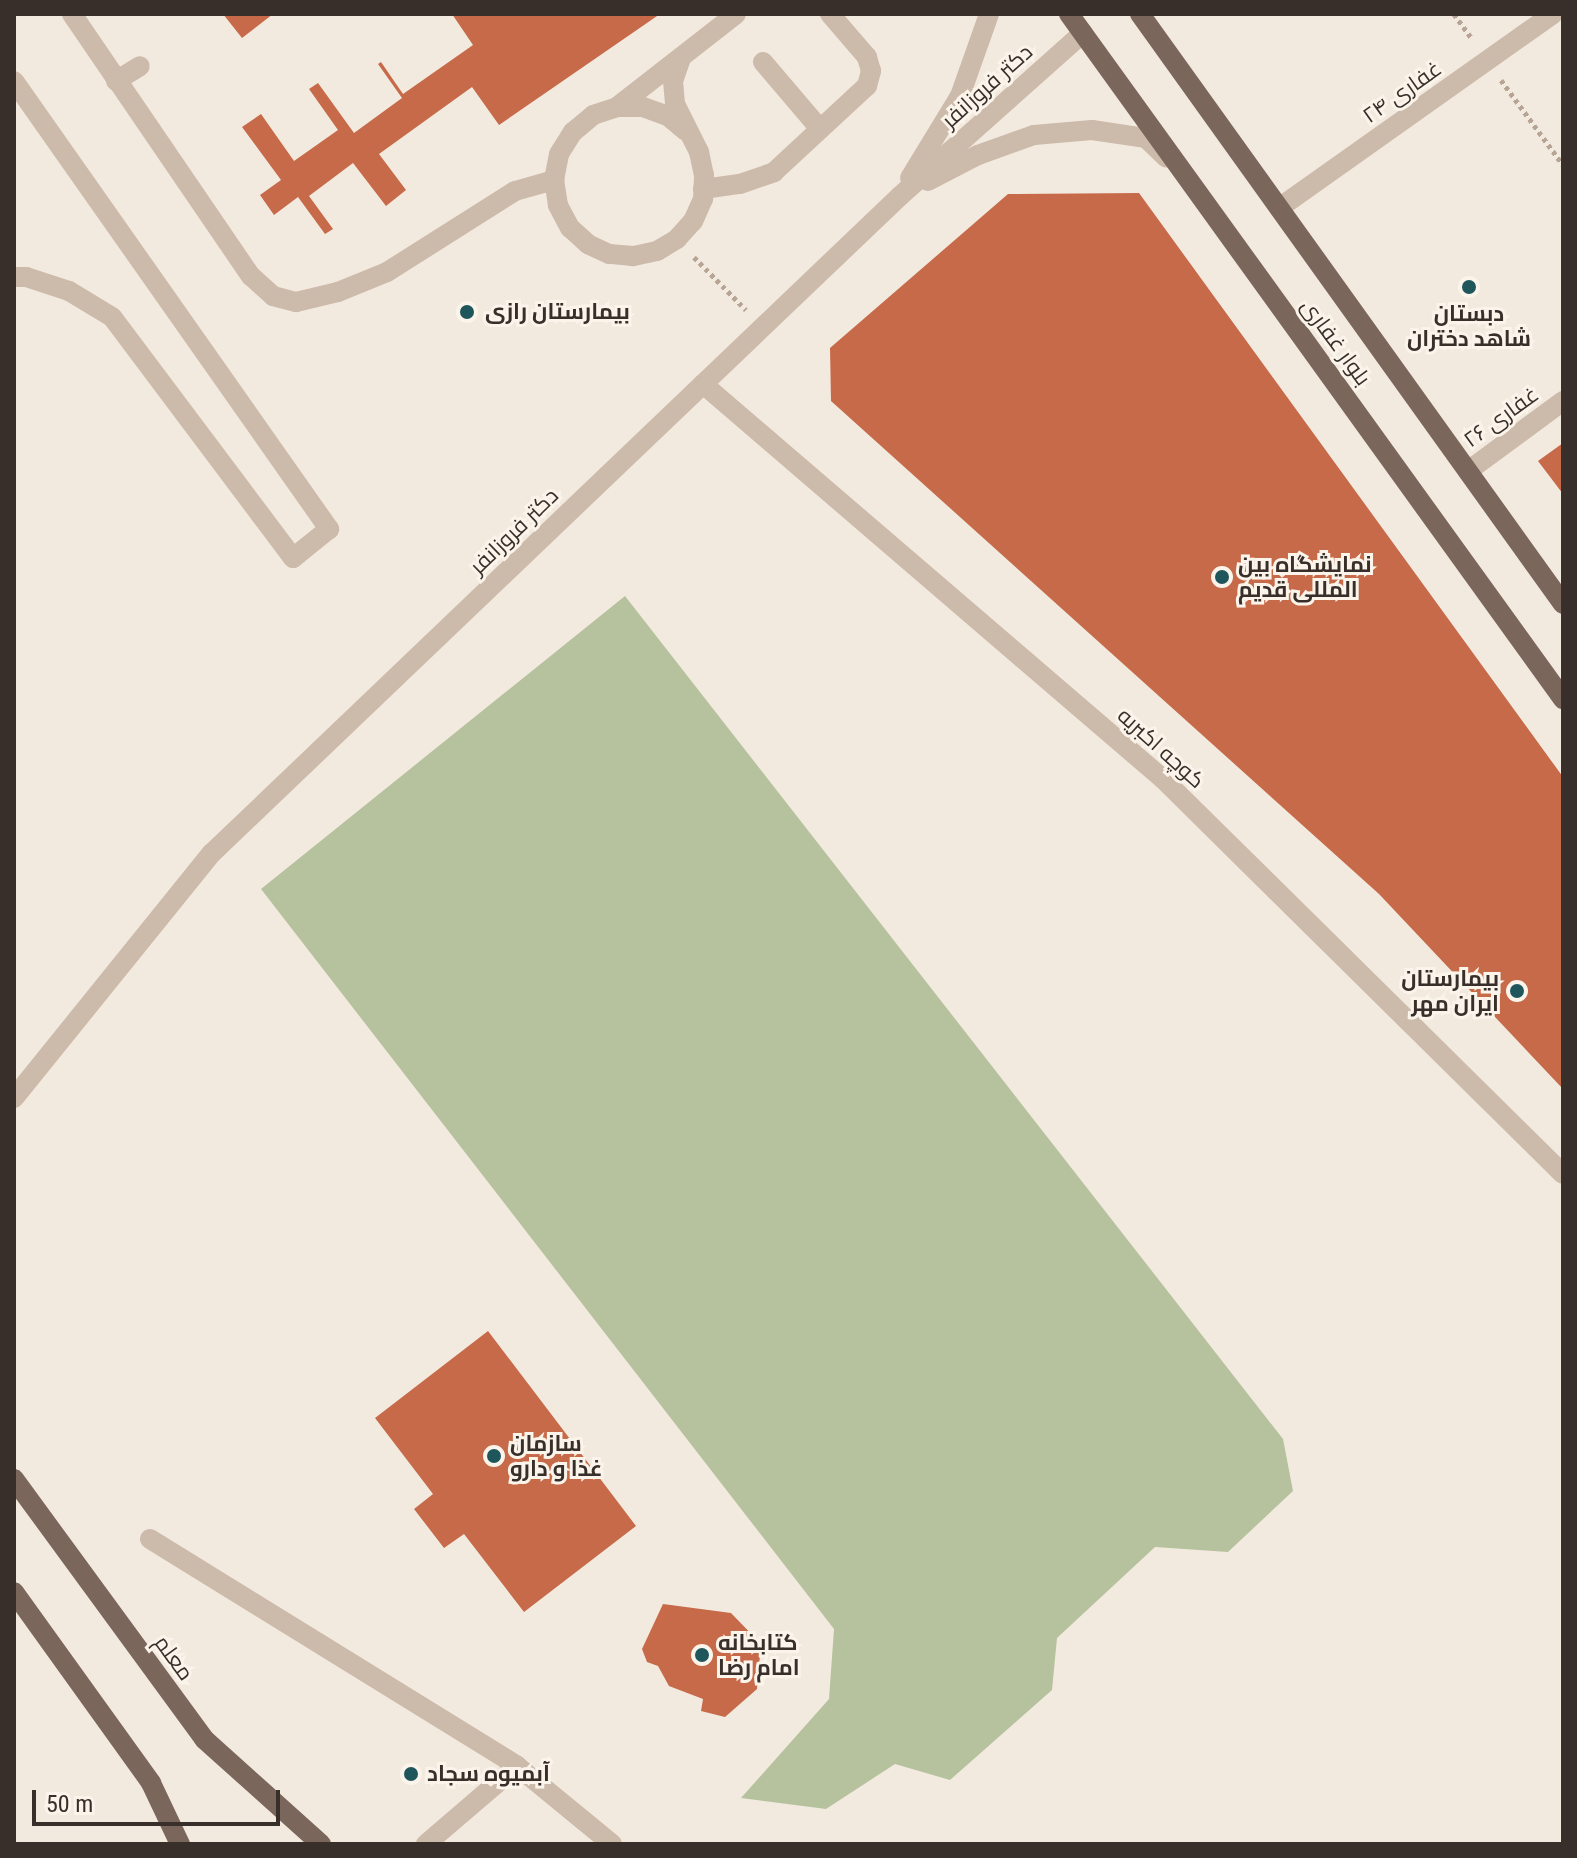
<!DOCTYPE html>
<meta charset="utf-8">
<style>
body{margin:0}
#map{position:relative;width:1577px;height:1858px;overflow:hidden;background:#f3eadf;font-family:"Roboto Condensed",Cairo,sans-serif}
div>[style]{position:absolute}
.green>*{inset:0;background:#b6c29e}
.building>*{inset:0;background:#c66a49}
.path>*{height:5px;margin-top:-2.5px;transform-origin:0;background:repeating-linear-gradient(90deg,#b7a494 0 4px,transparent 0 8px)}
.minor>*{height:20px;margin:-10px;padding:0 10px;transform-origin:10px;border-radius:10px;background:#ccbaaa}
.major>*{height:20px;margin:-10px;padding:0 10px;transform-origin:10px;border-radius:10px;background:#7b665b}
.dots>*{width:22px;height:22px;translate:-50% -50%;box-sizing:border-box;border:4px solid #faf4eb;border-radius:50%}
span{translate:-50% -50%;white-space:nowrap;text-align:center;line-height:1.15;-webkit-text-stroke:6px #faf4eb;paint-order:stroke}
.street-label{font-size:22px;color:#392f2a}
.poi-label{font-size:22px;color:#392f2a;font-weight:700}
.left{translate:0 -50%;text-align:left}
.right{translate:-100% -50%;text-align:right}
.frame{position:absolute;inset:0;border:16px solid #392f2a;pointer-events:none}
.scale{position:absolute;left:32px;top:1790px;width:248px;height:36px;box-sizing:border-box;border:4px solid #392f2a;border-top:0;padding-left:10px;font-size:24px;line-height:28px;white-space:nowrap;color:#392f2a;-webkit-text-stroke:6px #faf4eb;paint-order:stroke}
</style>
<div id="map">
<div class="green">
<i style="clip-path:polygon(625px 596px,1283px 1439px,1293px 1491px,1228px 1552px,1155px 1547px,1057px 1638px,1052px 1690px,950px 1780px,895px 1764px,826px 1809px,741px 1798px,829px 1699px,834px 1629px,261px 889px)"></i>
</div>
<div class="building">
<i style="clip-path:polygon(223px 14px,273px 14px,242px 38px)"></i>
<i style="clip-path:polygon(452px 14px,660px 14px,499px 125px,472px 87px,379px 154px,406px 190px,386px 206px,353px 163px,309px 196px,333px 229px,325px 234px,298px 197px,274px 215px,260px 195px,281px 180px,242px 127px,261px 114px,294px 161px,338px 130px,309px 89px,318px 83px,354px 133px,402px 98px,378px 64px,381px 62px,403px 94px,473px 45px)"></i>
<i style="clip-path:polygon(1139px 193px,1563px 777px,1563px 1089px,1379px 894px,831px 401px,830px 348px,1008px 194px)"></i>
<i style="clip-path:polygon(1563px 443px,1563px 494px,1538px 461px)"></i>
<i style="clip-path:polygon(488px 1331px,636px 1526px,524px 1612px,464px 1534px,444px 1548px,414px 1509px,433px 1494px,375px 1418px)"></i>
<i style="clip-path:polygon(663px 1604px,731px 1613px,761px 1644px,757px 1689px,725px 1717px,701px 1711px,703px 1699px,669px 1686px,658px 1666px,647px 1662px,642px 1649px)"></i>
</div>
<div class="path">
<i style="left:1454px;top:14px;width:31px;rotate:54deg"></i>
<i style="left:1501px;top:80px;width:105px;rotate:53.9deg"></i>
<i style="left:694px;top:257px;width:74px;rotate:45.5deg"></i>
</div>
<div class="minor">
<i style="left:72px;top:14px;width:317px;rotate:55.7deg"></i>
<i style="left:251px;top:276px;width:30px;rotate:42deg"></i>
<i style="left:273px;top:296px;width:24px;rotate:15deg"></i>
<i style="left:296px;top:302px;width:43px;rotate:-13.4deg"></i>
<i style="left:338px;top:292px;width:53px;rotate:-22.2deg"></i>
<i style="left:387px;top:272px;width:151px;rotate:-32.3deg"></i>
<i style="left:515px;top:191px;width:41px;rotate:-15.8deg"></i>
<i style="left:681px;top:58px;width:24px;rotate:109deg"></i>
<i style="left:673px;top:81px;width:23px;rotate:85deg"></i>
<i style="left:675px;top:104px;width:54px;rotate:63.4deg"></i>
<i style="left:699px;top:152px;width:24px;rotate:78deg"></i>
<i style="left:704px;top:175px;width:24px;rotate:92deg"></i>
<i style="left:703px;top:199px;width:24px;rotate:114deg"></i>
<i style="left:693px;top:221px;width:24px;rotate:132deg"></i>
<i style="left:677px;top:239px;width:23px;rotate:149deg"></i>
<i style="left:657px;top:251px;width:25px;rotate:168deg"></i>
<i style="left:633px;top:256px;width:24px;rotate:-175deg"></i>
<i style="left:609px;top:254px;width:23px;rotate:-155deg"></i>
<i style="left:588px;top:244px;width:24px;rotate:-138deg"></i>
<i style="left:570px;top:228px;width:26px;rotate:-118deg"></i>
<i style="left:558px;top:205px;width:25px;rotate:-99deg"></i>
<i style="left:554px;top:180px;width:26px;rotate:-79deg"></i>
<i style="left:559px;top:154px;width:26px;rotate:-58deg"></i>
<i style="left:573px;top:132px;width:26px;rotate:-40deg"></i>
<i style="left:593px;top:115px;width:25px;rotate:-18deg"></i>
<i style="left:617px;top:107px;width:26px"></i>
<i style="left:643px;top:107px;width:27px;rotate:20deg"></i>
<i style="left:668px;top:116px;width:23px;rotate:40deg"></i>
<i style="left:763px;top:62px;width:88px;rotate:49.6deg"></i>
<i style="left:14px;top:81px;width:548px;rotate:54.89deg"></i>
<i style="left:329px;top:529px;width:46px;rotate:141.1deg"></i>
<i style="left:293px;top:558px;width:301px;rotate:-126.9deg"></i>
<i style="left:112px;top:317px;width:50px;rotate:-148.8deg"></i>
<i style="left:69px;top:291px;width:45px;rotate:-162deg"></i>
<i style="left:26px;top:277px;width:12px;rotate:180deg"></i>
<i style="left:116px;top:81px;width:28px;rotate:-32deg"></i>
<i style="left:617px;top:107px;width:151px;rotate:-38deg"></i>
<i style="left:910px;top:178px;width:96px;rotate:-58.6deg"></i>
<i style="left:960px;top:96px;width:87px;rotate:-70.5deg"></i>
<i style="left:928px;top:181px;width:56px;rotate:-27.5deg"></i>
<i style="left:978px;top:155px;width:59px;rotate:-19.7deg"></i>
<i style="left:1034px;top:135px;width:58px;rotate:-4.9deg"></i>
<i style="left:1092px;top:130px;width:55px;rotate:8.4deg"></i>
<i style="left:1146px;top:138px;width:28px;rotate:44deg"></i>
<i style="left:703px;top:189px;width:37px;rotate:-8deg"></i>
<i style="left:740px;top:184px;width:36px;rotate:-19deg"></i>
<i style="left:774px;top:172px;width:127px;rotate:-42.8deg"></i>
<i style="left:867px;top:86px;width:16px;rotate:-75deg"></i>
<i style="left:871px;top:71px;width:15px;rotate:-106deg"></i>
<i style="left:867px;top:57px;width:57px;rotate:-130.7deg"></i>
<i style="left:1279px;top:208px;width:336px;rotate:-35.3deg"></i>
<i style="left:703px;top:384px;width:606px;rotate:40.65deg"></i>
<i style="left:1163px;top:779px;width:562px;rotate:44.64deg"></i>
<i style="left:1468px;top:471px;width:118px;rotate:-36.4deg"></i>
<i style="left:14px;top:1098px;width:315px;rotate:-51.1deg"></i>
<i style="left:212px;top:853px;width:951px;rotate:-43.68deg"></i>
<i style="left:900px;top:196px;width:245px;rotate:-41.7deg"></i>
<i style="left:150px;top:1539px;width:432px;rotate:31.7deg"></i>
<i style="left:426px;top:1844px;width:120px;rotate:-40.6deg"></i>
<i style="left:517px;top:1766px;width:123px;rotate:39.4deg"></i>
</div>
<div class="major">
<i style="left:1069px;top:14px;width:845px;rotate:54.2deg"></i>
<i style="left:1140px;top:14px;width:726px;rotate:54.36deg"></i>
<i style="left:14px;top:1479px;width:322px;rotate:53.8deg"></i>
<i style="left:204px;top:1739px;width:157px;rotate:41.9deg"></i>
<i style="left:14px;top:1592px;width:235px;rotate:54.3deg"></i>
<i style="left:151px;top:1783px;width:68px;rotate:64.6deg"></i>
</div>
<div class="dots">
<i style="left:1469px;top:287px;background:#1f565b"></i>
<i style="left:467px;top:312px;background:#1f565b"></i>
<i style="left:1222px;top:577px;background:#1f565b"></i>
<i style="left:1517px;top:991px;background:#1f565b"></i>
<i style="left:494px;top:1456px;background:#1f565b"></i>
<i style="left:702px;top:1655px;background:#1f565b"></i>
<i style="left:411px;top:1774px;background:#1f565b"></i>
</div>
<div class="street-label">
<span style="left:987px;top:86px;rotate:-42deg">دکتر فروزانفر</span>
<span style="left:1402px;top:92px;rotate:-35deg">غفاری ۲۴</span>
<span style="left:1336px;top:342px;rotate:54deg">بلوار غفاری</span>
<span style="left:1501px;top:417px;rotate:-36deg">غفاری ۲۶</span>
<span style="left:514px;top:531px;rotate:-44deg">دکتر فروزانفر</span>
<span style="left:1161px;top:748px;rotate:42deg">کوچه اکبریه</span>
<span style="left:174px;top:1658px;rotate:54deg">معلم</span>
</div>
<div class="poi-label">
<span class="left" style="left:485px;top:312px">بیمارستان رازی</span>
<span style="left:1469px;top:326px">دبستان<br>شاهد دختران</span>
<span class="left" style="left:1238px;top:577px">نمایشگاه بین<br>المللی قدیم</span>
<span class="right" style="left:1499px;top:991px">بیمارستان<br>ایران مهر</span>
<span class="left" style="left:510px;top:1456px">سازمان<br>غذا و دارو</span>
<span class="left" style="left:718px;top:1655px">کتابخانه<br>امام رضا</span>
<span class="left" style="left:427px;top:1774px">آبمیوه سجاد</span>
</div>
<div class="frame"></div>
<div class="scale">50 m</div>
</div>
